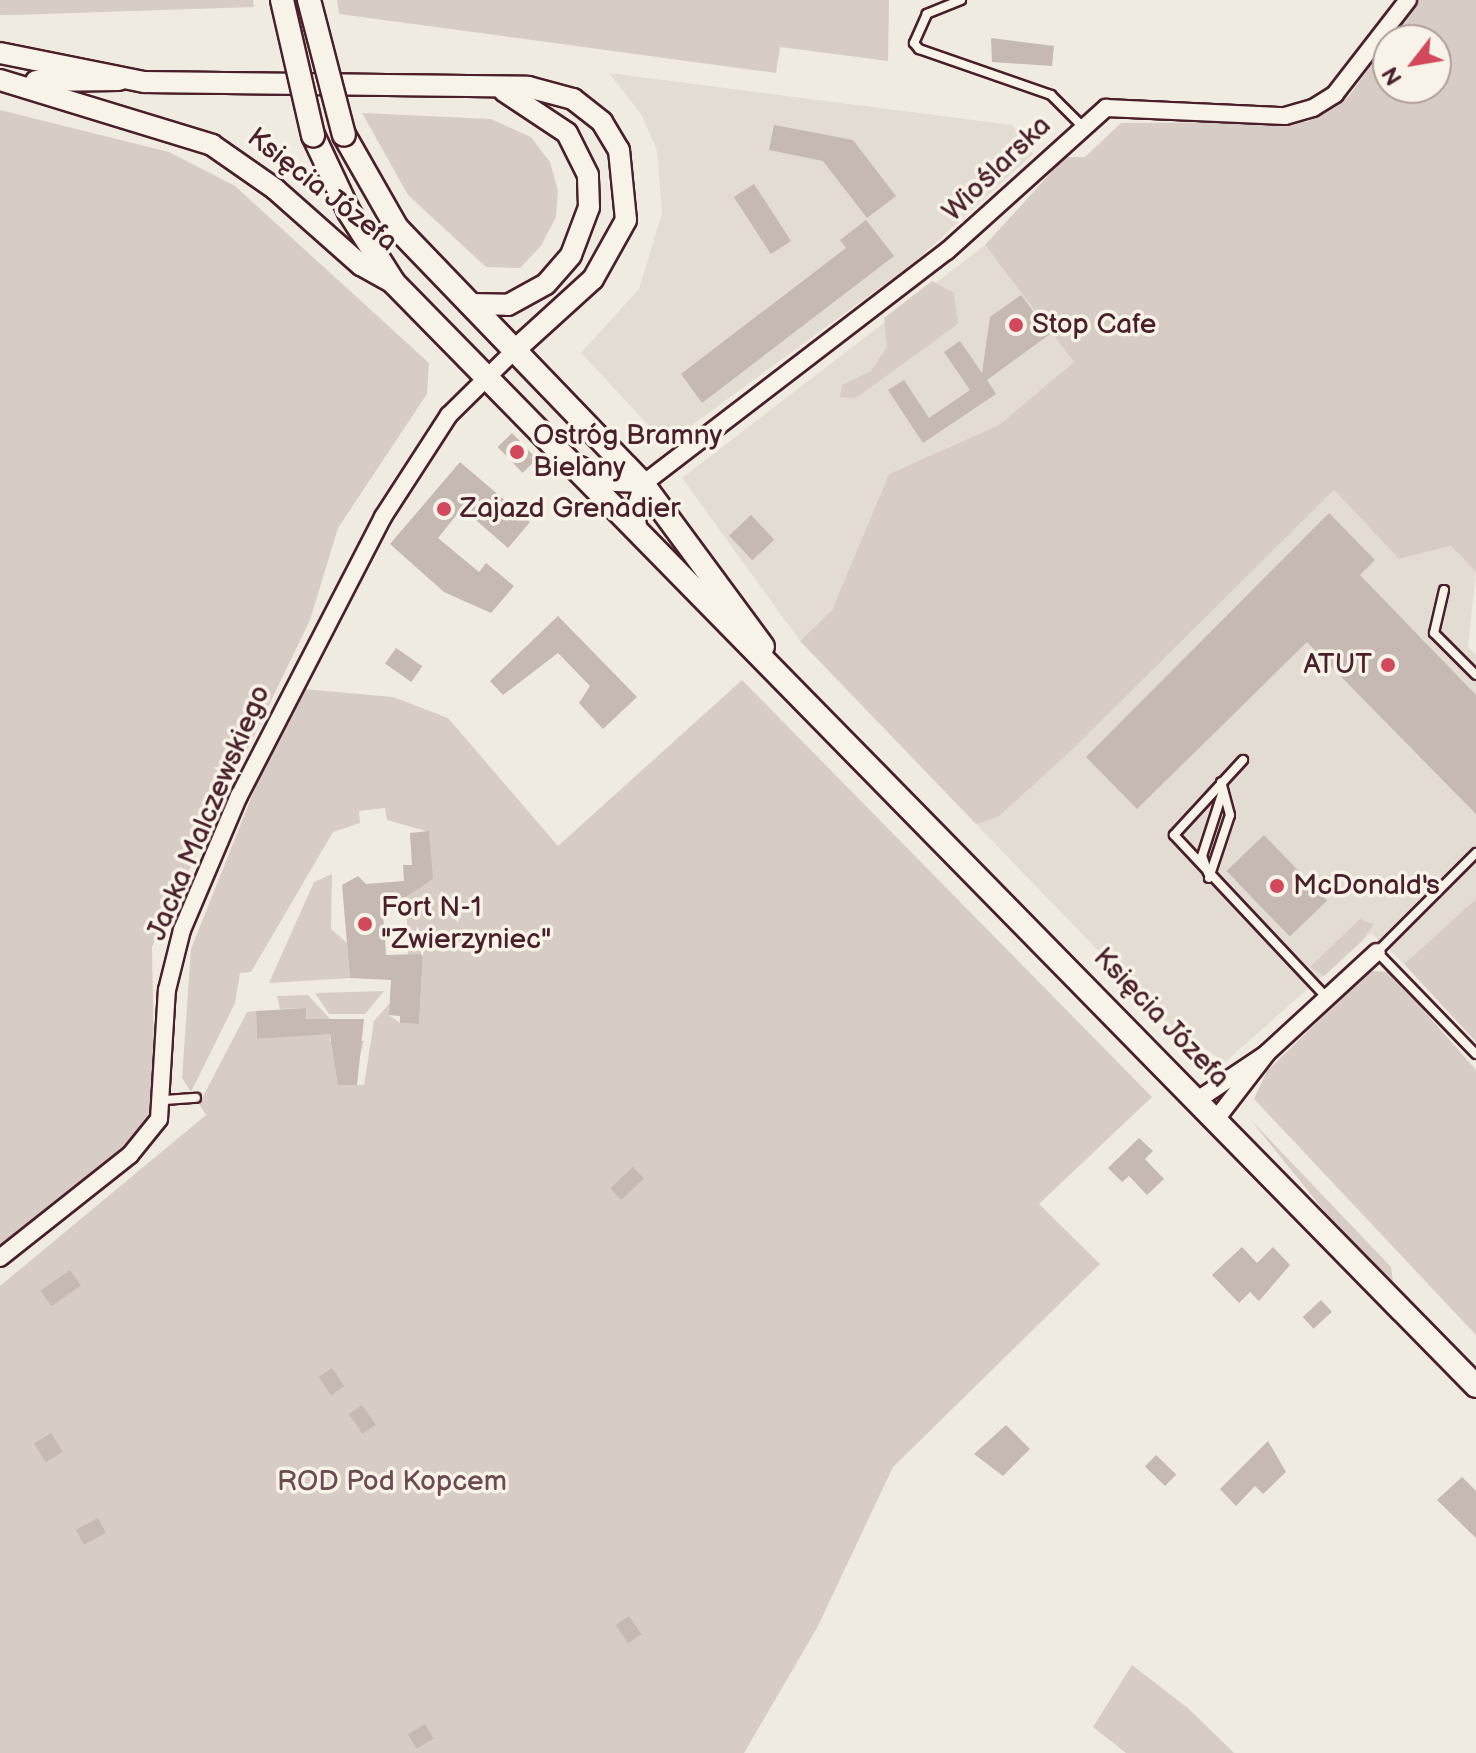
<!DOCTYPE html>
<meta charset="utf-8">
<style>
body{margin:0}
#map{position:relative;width:1476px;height:1753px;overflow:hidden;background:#f0ebe0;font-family:"Balsamiq Sans",sans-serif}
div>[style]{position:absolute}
.built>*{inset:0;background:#e3dcd2}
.green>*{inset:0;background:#d8cdc6}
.building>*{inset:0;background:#c6b8b3;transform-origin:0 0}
.roads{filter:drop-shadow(2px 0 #4a1f2b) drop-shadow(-2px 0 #4a1f2b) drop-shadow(0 2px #4a1f2b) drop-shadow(0 -2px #4a1f2b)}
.service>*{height:8px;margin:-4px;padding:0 4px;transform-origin:4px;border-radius:4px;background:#f7f3e8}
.minor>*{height:16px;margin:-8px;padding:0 8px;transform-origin:8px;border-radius:8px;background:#f7f3e8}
.tertiary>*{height:20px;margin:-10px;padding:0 10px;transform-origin:10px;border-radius:10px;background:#f7f3e8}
.secondary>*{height:22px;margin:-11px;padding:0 11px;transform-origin:11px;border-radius:11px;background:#f7f3e8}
.bridges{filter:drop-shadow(2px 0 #4a1f2b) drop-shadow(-2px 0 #4a1f2b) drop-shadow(0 2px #4a1f2b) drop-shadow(0 -2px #4a1f2b)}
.secondary-bridge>*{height:22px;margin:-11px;padding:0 11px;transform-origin:11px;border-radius:11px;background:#f7f3e8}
.dots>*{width:22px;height:22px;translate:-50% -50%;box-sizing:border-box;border:4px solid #f7f3e8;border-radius:50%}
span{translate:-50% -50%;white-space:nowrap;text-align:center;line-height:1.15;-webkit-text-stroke:7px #f7f3e8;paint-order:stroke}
.street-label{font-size:28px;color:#4a1f2b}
.poi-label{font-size:28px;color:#4a1f2b}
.left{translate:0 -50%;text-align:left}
.right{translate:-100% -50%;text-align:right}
.park-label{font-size:28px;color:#6e4a52}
.north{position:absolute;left:1372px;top:24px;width:80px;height:80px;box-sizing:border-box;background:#f7f3e8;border:2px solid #b29e9c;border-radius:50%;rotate:239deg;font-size:22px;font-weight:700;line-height:32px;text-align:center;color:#4a1f2b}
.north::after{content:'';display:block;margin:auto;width:28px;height:36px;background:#d1495b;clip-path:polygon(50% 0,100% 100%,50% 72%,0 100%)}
</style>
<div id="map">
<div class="built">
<i style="clip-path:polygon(609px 73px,1012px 125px,1033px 154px,911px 265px,666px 444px,581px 353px,639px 289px,662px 213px,657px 150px,641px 114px)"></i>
<i style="clip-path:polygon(985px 245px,1075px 362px,999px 425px,889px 474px,832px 610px,800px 641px,682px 478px)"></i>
<i style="clip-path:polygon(1334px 490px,1399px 559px,1451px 546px,1476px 572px,1468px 647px,1476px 655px,1476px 899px,1404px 964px,1371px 933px,1225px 1062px,1171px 1026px,976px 824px,998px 817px,1072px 750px)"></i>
</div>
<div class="green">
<i style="clip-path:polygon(0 0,253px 0,254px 7px,13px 15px,0 15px)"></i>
<i style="clip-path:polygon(337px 0,889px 0,888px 61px,780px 47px,776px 73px,339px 14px)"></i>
<i style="clip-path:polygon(1418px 0,1476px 0,1476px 572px,1451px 546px,1399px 559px,1334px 490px,1072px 750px,998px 817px,976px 824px,800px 641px,832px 610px,889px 474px,999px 425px,1074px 362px,985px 245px,1065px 157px,1085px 157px,1121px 123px,1307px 122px,1349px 96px,1388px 42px,1388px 88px,1436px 88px,1436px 40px,1389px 40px)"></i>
<i style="clip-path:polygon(0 110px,169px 152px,235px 186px,429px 363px,427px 394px,338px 528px,310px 620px,152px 947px,155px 1111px,130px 1142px,0 1247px)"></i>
<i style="clip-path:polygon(362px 113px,491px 119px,531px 137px,550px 162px,558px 191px,556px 217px,541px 246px,520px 268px,486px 267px,408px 195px)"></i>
<i style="clip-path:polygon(932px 281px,954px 293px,958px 324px,856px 398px,840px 397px,842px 385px,871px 371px,887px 347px,884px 318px)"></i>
<i style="clip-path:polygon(742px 680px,1152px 1097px,1039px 1204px,1100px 1264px,893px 1467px,817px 1628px,744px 1753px,0 1753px,0 1286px,206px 1115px,199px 1104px,247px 1012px,256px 1011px,257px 1039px,307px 1035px,306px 1008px,280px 1009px,277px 996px,308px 995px,330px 1019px,330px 1041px,364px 1041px,357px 1066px,339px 1085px,364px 1085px,374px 1021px,390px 1003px,389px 1015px,400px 1023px,419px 1024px,423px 954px,408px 955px,406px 894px,432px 878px,429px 832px,387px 820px,385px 808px,359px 811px,360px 823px,333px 832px,251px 972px,240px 973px,235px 1003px,191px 1092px,182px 1078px,191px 949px,275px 738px,303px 689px,393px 697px,448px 718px,558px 846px)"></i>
<i style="clip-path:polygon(332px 874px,331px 929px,347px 943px,350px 978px,269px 983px,314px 882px)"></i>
<i style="clip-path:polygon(1476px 899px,1476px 1042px,1404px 964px)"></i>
<i style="clip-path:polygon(1360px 919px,1374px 924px,1361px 942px,1324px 976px,1310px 967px)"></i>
<i style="clip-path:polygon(1370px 971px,1390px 972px,1476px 1070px,1476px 1335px,1254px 1099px,1267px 1071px)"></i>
<i style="clip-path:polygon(384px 991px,365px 1014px,329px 1014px,315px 993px)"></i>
<i style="clip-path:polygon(1250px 1119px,1391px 1267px,1393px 1281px,1346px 1238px)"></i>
<i style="clip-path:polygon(1132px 1665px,1189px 1709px,1234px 1753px,1126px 1753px,1093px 1727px)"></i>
</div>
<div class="building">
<i style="clip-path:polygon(991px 38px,1054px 46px,1052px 66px,992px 62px)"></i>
<i style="clip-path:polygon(774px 125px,853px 140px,896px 196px,867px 218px,823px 161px,769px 150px)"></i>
<i style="left:754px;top:184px;width:68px;height:24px;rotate:57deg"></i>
<i style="clip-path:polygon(866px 220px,894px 256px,702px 403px,681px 374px,846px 248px,840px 240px)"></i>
<i style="clip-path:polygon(1021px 295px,1050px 334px,987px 380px,996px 394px,923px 443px,888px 390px,904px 380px,929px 418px,970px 390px,944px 352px,960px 341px,982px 373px,990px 317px)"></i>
<i style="left:512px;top:433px;width:36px;height:20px;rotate:46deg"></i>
<i style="clip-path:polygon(460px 462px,530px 522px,508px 548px,462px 508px,438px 538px,479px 572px,486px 563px,514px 586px,491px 613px,444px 592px,390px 544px)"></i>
<i style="clip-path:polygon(1329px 513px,1375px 560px,1360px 575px,1476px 695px,1476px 814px,1307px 642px,1137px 809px,1086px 757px)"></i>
<i style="left:751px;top:515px;width:34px;height:30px;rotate:47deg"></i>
<i style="clip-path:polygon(558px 616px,637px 697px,603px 729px,579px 703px,590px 686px,558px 653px,503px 695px,490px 681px)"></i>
<i style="left:396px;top:648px;width:32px;height:19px;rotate:35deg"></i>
<i style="clip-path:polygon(429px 831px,433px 879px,383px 912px,386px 955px,423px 954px,419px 1024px,400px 1023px,400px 1016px,389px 1015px,391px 980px,350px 978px,342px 885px,358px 876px,366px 884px,404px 881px,403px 865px,412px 865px,410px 833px)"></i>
<i style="left:1264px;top:835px;width:91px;height:52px;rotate:46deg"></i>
<i style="clip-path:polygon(306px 1008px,306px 1019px,364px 1019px,357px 1085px,338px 1085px,330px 1034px,257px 1039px,256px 1011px)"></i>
<i style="clip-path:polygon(1139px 1138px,1153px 1151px,1145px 1159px,1164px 1179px,1147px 1195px,1129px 1176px,1122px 1182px,1108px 1168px)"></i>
<i style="left:633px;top:1167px;width:16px;height:31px;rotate:47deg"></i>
<i style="clip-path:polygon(1242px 1247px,1257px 1263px,1273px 1247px,1290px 1265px,1259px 1301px,1250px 1292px,1239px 1303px,1212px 1275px)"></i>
<i style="left:70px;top:1270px;width:19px;height:36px;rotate:55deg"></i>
<i style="left:1321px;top:1300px;width:16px;height:25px;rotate:47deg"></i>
<i style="left:332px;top:1368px;width:22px;height:16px;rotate:56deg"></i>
<i style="left:362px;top:1405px;width:24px;height:16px;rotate:55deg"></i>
<i style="clip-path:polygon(1006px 1425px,1030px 1449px,1003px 1476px,974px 1454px)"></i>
<i style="left:51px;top:1433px;width:22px;height:20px;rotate:58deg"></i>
<i style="clip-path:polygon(1268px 1441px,1286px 1472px,1263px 1494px,1255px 1486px,1236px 1506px,1220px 1489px)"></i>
<i style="left:1156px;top:1455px;width:28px;height:16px;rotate:44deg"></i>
<i style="clip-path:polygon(1462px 1477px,1476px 1491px,1476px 1538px,1437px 1500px)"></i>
<i style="left:98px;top:1518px;width:17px;height:25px;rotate:62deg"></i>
<i style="left:629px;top:1616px;width:22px;height:16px;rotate:56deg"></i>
<i style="left:425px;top:1724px;width:17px;height:20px;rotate:59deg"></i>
</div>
<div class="roads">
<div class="service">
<i style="left:961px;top:0;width:37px;rotate:158deg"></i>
<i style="left:927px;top:14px;width:32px;rotate:114deg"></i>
<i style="left:914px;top:43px;width:8px;rotate:50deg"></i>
<i style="left:919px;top:49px;width:140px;rotate:19.2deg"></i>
<i style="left:1051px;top:95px;width:42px;rotate:45deg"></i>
<i style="left:1444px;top:590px;width:44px;rotate:103.1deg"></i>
<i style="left:1434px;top:633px;width:59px;rotate:45deg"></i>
<i style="left:1243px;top:760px;width:102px;rotate:132.6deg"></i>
<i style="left:1174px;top:835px;width:224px;rotate:46.8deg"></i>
<i style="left:1476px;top:853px;width:140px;rotate:135deg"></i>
<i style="left:1377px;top:952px;width:142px;rotate:45.9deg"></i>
<i style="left:1208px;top:873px;width:18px;rotate:-109deg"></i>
<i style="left:1202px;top:856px;width:68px;rotate:-72.1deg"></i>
<i style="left:1209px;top:878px;width:66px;rotate:-71.6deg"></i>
<i style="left:1230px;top:815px;width:34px;rotate:-105deg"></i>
<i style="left:165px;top:1100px;width:31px;rotate:-4deg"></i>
</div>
<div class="minor">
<i style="left:580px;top:465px;width:40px;rotate:26.6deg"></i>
<i style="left:616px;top:483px;width:27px;rotate:2deg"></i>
<i style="left:639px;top:532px;width:24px;rotate:-99deg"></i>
<i style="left:635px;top:508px;width:25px;rotate:-72deg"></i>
<i style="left:643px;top:484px;width:383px;rotate:-37.5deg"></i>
<i style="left:947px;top:251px;width:214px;rotate:-42deg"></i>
<i style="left:1106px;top:108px;width:179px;rotate:2.6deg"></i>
<i style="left:1285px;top:116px;width:29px;rotate:-16deg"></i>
<i style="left:1313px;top:108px;width:26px;rotate:-32deg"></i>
<i style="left:1335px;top:94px;width:119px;rotate:-52.2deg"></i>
<i style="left:1199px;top:1099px;width:81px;rotate:-33.9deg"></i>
<i style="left:1217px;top:1118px;width:82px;rotate:-52.4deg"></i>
<i style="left:1267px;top:1053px;width:149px;rotate:-42.6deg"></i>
<i style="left:0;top:1258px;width:166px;rotate:-38.4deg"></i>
<i style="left:130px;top:1155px;width:46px;rotate:-51.1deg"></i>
<i style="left:159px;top:1119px;width:129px;rotate:-86.5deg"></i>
<i style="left:167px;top:990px;width:62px;rotate:-76deg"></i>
<i style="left:182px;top:930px;width:146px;rotate:-67deg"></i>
<i style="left:239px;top:796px;width:314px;rotate:-62.7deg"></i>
<i style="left:383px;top:517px;width:121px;rotate:-57.1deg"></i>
<i style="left:449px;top:415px;width:93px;rotate:-44.6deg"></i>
</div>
<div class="tertiary">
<i style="left:0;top:53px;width:147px;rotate:11.4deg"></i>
<i style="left:144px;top:82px;width:384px;rotate:0.7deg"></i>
<i style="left:528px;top:87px;width:47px;rotate:14.9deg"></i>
<i style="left:573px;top:99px;width:37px;rotate:38deg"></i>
<i style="left:602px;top:122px;width:33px;rotate:59deg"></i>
<i style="left:619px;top:150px;width:70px;rotate:84.3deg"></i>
<i style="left:626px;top:220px;width:68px;rotate:119.2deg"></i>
<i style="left:593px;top:279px;width:105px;rotate:137.7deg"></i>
<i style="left:0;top:80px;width:222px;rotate:17deg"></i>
<i style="left:212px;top:145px;width:77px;rotate:34.9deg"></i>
<i style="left:275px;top:189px;width:115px;rotate:41.5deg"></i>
<i style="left:361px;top:265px;width:38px;rotate:29deg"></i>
<i style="left:36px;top:81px;width:83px;rotate:-0.7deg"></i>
<i style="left:469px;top:304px;width:39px;rotate:1deg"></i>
<i style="left:508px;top:305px;width:43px;rotate:-28.9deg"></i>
<i style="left:546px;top:284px;width:38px;rotate:-49deg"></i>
<i style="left:571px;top:255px;width:51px;rotate:-69.4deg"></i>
<i style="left:589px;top:207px;width:32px;rotate:-92deg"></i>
<i style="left:588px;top:175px;width:47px;rotate:-116.6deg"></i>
<i style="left:567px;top:133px;width:76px;rotate:-146.3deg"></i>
</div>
<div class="secondary">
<i style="left:313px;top:135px;width:85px;rotate:64.9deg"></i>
<i style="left:349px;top:212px;width:84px;rotate:57.6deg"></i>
<i style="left:394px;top:283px;width:1545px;rotate:45.55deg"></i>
<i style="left:344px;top:135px;width:107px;rotate:60.3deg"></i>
<i style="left:397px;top:228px;width:355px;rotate:46.1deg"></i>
<i style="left:643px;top:484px;width:202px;rotate:53.6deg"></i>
</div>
</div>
<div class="bridges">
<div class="secondary-bridge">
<i style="left:282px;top:0;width:139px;rotate:77.1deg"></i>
<i style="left:309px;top:0;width:139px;rotate:75.5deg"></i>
</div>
</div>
<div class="dots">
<i style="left:1016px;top:325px;background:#d1495b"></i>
<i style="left:517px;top:452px;background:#d1495b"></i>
<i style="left:444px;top:509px;background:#d1495b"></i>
<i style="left:1388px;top:665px;background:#d1495b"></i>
<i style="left:1277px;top:886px;background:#d1495b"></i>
<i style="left:365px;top:924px;background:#d1495b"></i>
</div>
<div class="street-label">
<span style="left:997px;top:169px;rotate:-44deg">Wioślarska</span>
<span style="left:322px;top:190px;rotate:38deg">Księcia Józefa</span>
<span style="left:209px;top:813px;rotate:-67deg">Jacka Malczewskiego</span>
<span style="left:1161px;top:1018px;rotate:46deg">Księcia Józefa</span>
</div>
<div class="poi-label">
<span class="left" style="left:1032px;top:325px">Stop Cafe</span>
<span class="left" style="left:533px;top:452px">Ostróg Bramny<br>Bielany</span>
<span class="left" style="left:460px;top:509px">Zajazd Grenadier</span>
<span class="right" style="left:1372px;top:665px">ATUT</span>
<span class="left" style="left:1293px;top:886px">McDonald's</span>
<span class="left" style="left:381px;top:924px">Fort N-1<br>"Zwierzyniec"</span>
</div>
<div class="park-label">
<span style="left:392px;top:1482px">ROD Pod Kopcem</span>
</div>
<div class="north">N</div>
</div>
